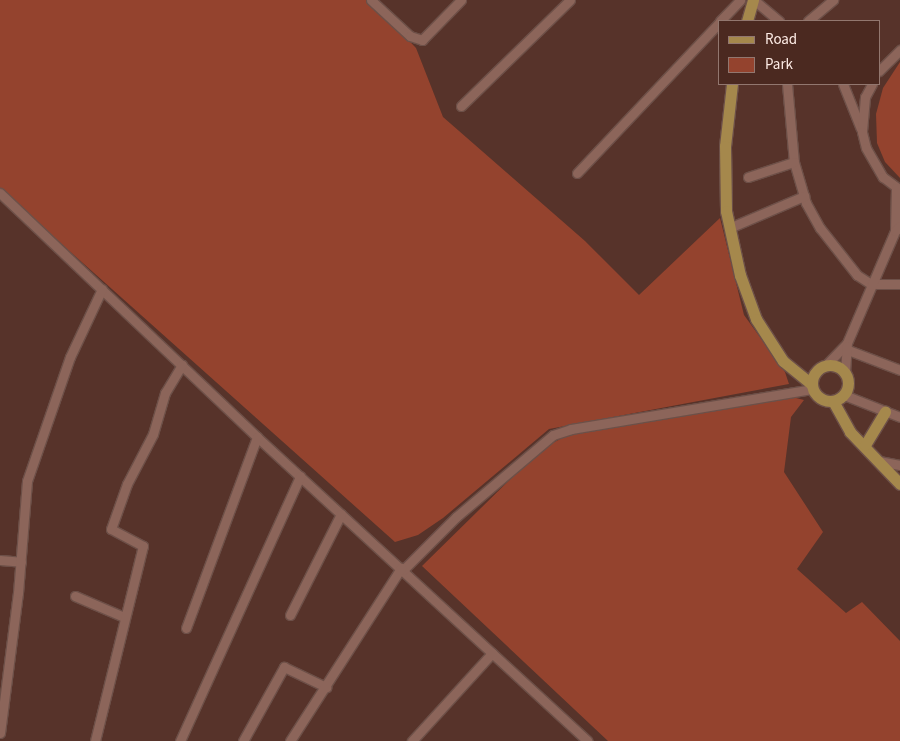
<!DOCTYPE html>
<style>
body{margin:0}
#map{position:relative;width:900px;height:741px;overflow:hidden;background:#57332a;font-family:"Source Sans 3",sans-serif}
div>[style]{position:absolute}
.green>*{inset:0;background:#94432e}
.roads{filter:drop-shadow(1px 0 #6d5048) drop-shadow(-1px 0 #6d5048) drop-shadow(0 1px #6d5048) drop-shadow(0 -1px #6d5048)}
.minor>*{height:9px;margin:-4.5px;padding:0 4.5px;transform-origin:4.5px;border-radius:4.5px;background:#8c655a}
.major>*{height:11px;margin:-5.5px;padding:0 5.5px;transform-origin:5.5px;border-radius:5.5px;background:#a5884c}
.major>.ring{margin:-5.5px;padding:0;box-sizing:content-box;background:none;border:11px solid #a5884c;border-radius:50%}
span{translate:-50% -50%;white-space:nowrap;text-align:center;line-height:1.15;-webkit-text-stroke:5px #4b2920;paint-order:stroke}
.legend{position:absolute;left:718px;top:20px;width:162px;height:65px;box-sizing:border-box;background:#4b2920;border:1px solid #92776f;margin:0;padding:6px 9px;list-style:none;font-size:15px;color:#fdebe5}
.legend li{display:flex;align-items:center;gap:10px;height:25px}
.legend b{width:25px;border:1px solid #92776f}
</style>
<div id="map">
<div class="green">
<i style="clip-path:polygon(0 0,370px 0,416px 48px,443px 117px,585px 241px,639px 295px,720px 218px,744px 315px,785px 372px,789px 384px,549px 429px,443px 518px,418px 535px,395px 542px,0 189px)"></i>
<i style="clip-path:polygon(900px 62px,900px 178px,885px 162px,877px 143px,876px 114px,883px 88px)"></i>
<i style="clip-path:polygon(792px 397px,804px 400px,791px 417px,784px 472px,823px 532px,797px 569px,846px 613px,862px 602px,900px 641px,900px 741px,608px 741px,422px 566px,541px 449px,568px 435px)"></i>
</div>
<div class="roads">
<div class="minor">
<i style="left:371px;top:0;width:53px;rotate:42.7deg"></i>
<i style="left:410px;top:36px;width:13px;rotate:18deg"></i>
<i style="left:422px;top:40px;width:56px;rotate:-45.7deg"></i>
<i style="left:754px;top:0;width:33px;rotate:40deg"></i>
<i style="left:720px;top:21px;width:29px;rotate:-46deg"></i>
<i style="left:808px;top:21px;width:33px;rotate:-40deg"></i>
<i style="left:879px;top:71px;width:30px;rotate:-45deg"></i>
<i style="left:787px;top:84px;width:78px;rotate:84.9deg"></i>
<i style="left:794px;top:162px;width:43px;rotate:73.7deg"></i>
<i style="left:806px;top:203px;width:29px;rotate:61deg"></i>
<i style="left:820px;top:228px;width:60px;rotate:51.8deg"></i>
<i style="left:857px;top:275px;width:17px;rotate:33deg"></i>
<i style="left:871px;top:284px;width:29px"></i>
<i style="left:843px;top:84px;width:48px;rotate:68.2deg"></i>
<i style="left:872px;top:84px;width:15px;rotate:118deg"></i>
<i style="left:865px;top:97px;width:35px;rotate:95deg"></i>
<i style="left:862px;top:132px;width:16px;rotate:76deg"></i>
<i style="left:866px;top:148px;width:34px;rotate:60deg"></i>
<i style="left:883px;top:177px;width:21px;rotate:37deg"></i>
<i style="left:461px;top:106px;width:152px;rotate:-44.2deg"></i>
<i style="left:577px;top:173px;width:207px;rotate:-46.6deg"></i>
<i style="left:748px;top:177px;width:48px;rotate:-18.1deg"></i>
<i style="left:0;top:193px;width:354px;rotate:43.5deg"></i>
<i style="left:257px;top:437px;width:449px;rotate:42.6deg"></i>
<i style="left:729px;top:228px;width:82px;rotate:-23.1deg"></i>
<i style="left:895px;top:231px;width:43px;rotate:-88.7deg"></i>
<i style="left:848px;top:350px;width:56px;rotate:21deg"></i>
<i style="left:826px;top:365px;width:30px;rotate:-46deg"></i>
<i style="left:847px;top:343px;width:122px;rotate:-66.8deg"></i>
<i style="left:895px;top:231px;width:7px;rotate:-45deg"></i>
<i style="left:845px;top:372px;width:26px;rotate:-86deg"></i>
<i style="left:844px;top:395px;width:60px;rotate:21.4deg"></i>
<i style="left:879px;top:461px;width:21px;rotate:11deg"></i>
<i style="left:0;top:560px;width:21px;rotate:5deg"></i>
<i style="left:403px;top:570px;width:75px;rotate:-45deg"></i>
<i style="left:456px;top:517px;width:127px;rotate:-40.2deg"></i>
<i style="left:553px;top:435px;width:19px;rotate:-18deg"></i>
<i style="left:571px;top:429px;width:244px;rotate:-9.4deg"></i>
<i style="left:75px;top:596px;width:53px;rotate:23.2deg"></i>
<i style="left:290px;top:615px;width:113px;rotate:-63.2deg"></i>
<i style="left:186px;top:628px;width:204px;rotate:-69.6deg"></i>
<i style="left:0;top:733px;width:141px;rotate:-82.7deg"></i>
<i style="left:18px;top:593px;width:112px;rotate:-85.4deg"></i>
<i style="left:27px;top:481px;width:131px;rotate:-70.9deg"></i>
<i style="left:70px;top:357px;width:75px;rotate:-64.8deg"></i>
<i style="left:95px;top:741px;width:201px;rotate:-76.2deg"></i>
<i style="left:143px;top:546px;width:36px;rotate:-152deg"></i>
<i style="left:111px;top:529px;width:48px;rotate:-70.4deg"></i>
<i style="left:127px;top:484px;width:56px;rotate:-62.5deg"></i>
<i style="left:153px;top:434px;width:43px;rotate:-73.7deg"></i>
<i style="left:165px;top:393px;width:33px;rotate:-59deg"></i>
<i style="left:180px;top:741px;width:291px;rotate:-65.6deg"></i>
<i style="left:243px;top:741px;width:85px;rotate:-61deg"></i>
<i style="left:284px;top:667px;width:47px;rotate:25.5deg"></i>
<i style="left:290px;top:741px;width:206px;rotate:-57.3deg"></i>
<i style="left:412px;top:741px;width:119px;rotate:-47.7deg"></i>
</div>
<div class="major">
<i style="left:747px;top:21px;width:22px;rotate:-74deg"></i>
<i style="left:732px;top:84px;width:62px;rotate:96.4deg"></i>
<i style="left:725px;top:146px;width:65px;rotate:89.1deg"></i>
<i style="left:726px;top:211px;width:66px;rotate:77.7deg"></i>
<i style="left:740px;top:275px;width:47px;rotate:70deg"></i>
<i style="left:756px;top:319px;width:50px;rotate:57.3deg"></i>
<i style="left:783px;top:361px;width:36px;rotate:39deg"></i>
<i class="ring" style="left:812px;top:365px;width:25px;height:25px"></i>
<i style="left:833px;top:401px;width:35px;rotate:61deg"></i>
<i style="left:850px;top:432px;width:72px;rotate:46.1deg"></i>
<i style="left:865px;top:445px;width:39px;rotate:-59deg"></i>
</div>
</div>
<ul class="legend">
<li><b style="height:6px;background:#a5884c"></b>Road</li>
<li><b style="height:14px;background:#94432e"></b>Park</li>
</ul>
</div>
